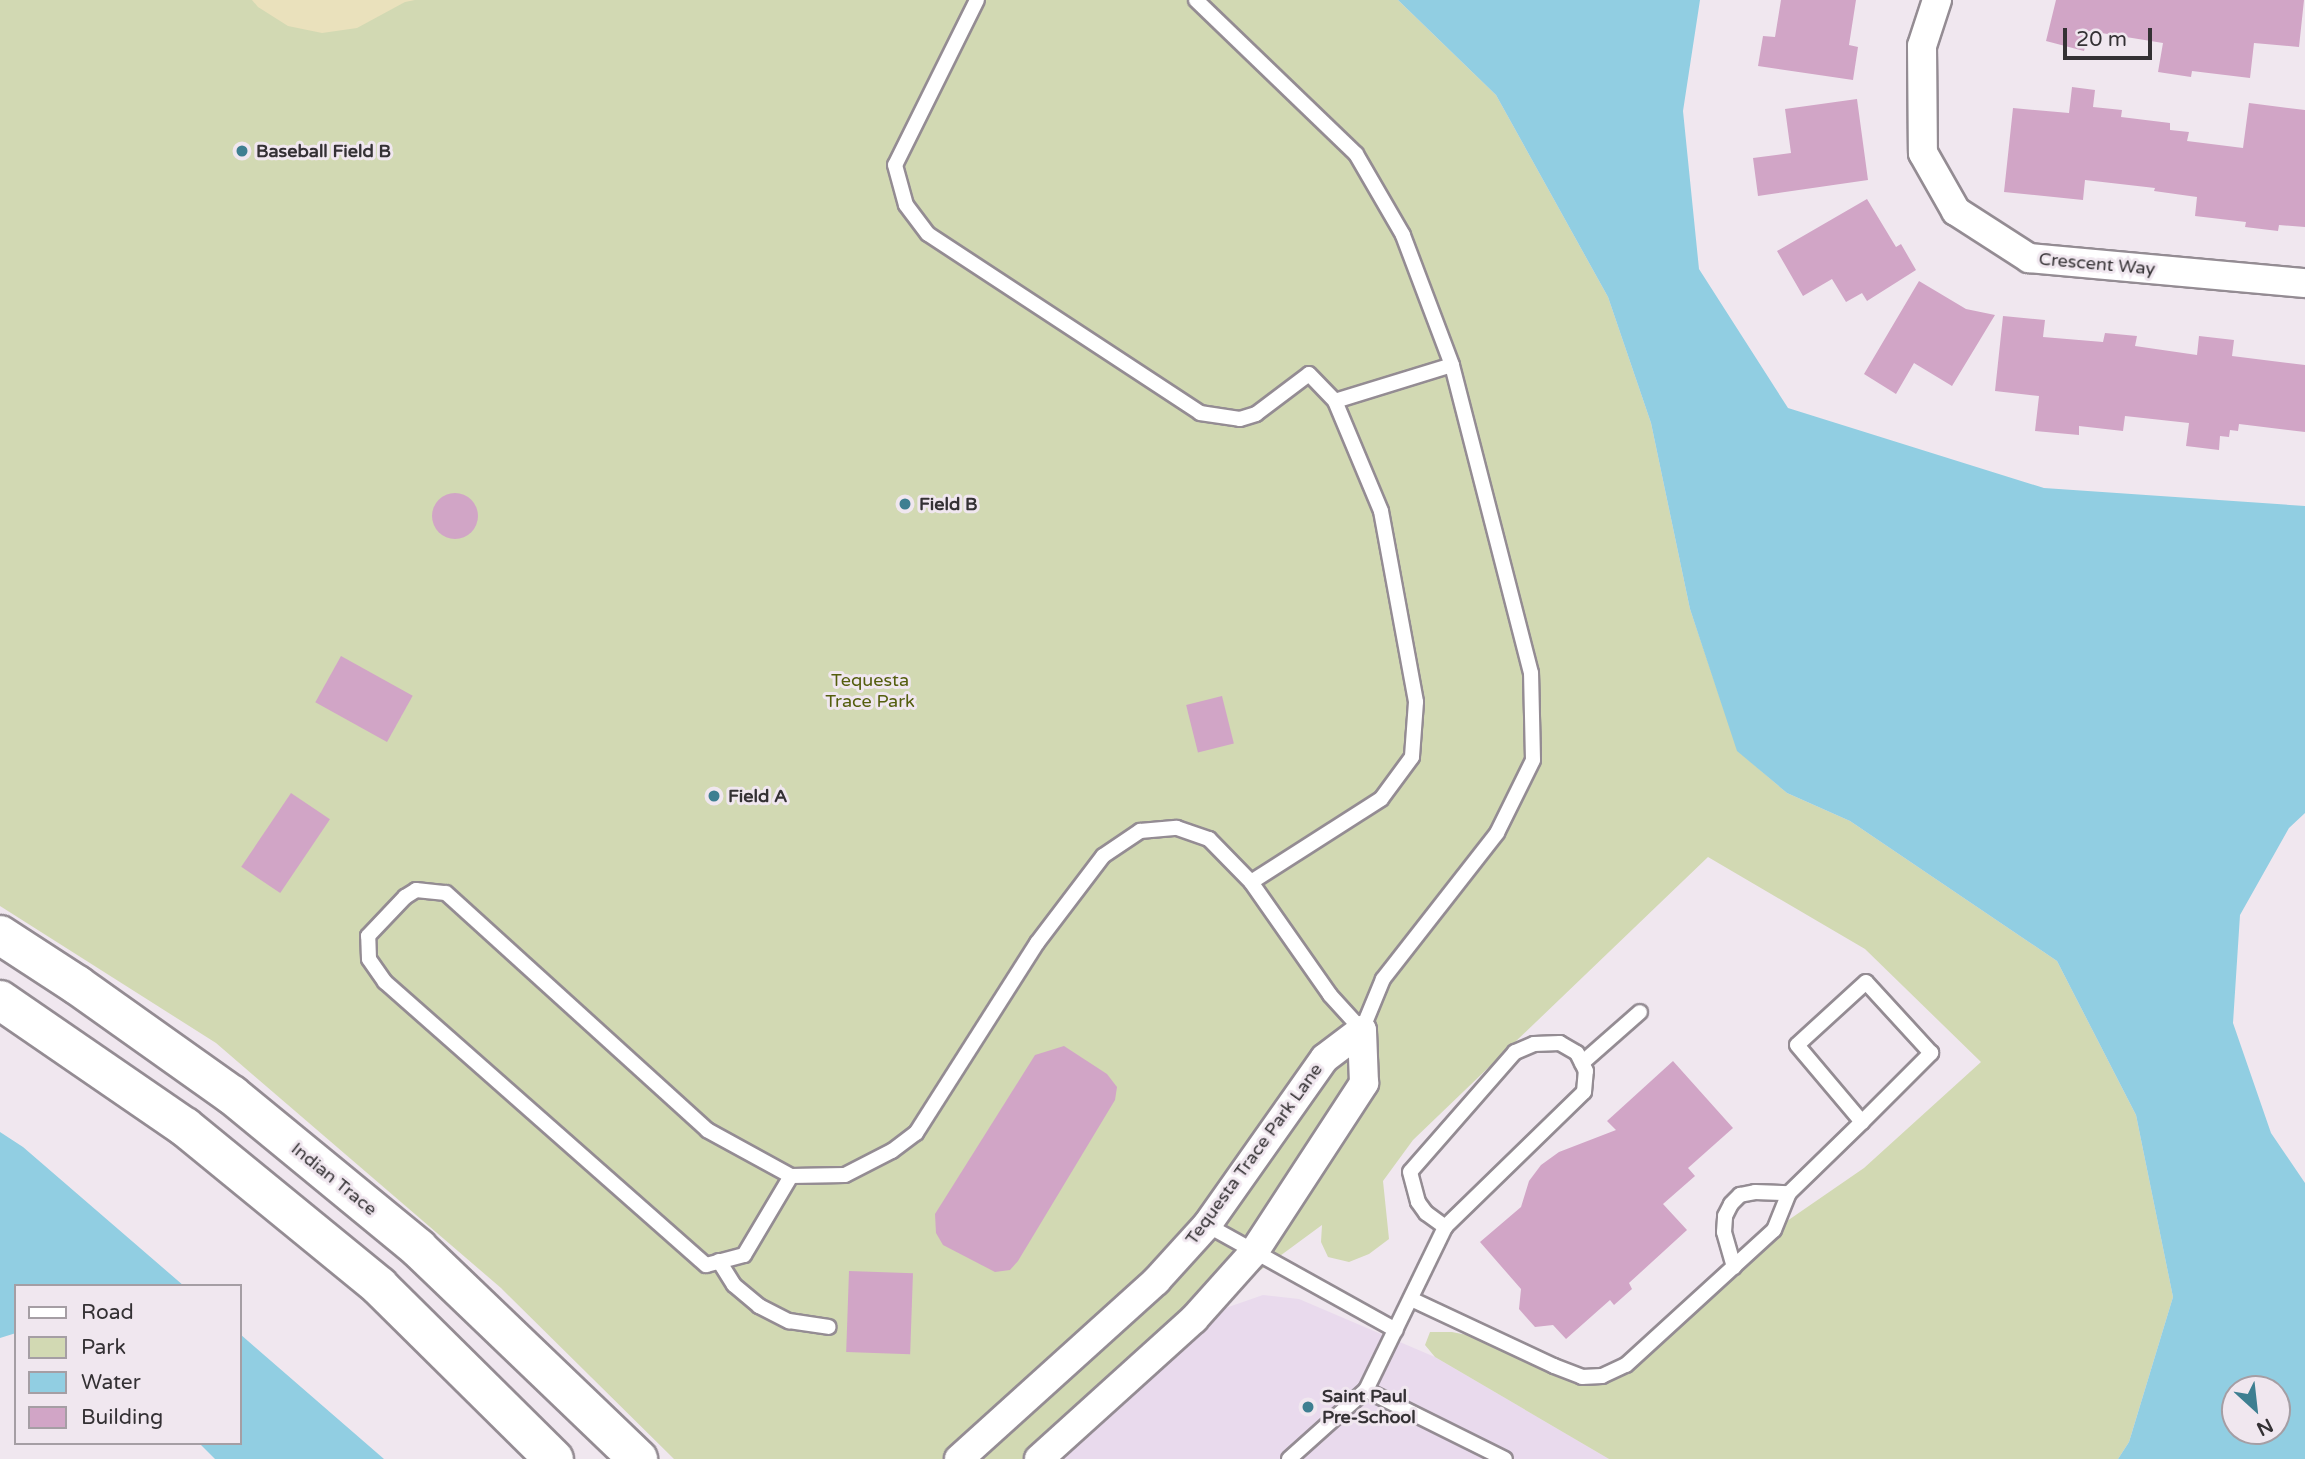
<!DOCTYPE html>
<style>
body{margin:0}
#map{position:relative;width:2305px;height:1459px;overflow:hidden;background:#f0e7ef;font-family:"Varela Round",sans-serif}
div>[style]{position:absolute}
.education>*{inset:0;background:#e9daed}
.green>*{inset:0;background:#d2d9b3}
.sand>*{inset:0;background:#eae1bc}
.water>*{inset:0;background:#91cee2}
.building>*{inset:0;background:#d1a5c6;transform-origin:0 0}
.round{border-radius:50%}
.roads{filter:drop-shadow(2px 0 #948c93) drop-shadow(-2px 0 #948c93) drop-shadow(0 2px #948c93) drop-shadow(0 -2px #948c93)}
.lane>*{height:14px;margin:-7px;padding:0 7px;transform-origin:7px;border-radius:7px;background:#fff}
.street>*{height:28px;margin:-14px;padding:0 14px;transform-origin:14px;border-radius:14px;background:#fff}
.secondary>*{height:38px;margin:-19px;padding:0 19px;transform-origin:19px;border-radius:19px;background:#fff}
.dots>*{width:19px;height:19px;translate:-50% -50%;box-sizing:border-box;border:4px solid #f0e7ef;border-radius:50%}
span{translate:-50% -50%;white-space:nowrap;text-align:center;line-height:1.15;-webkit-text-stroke:6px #f0e7ef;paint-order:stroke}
.poi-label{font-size:18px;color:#343134;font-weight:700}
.left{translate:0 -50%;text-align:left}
.street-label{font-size:18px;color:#343134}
.park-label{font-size:18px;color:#545e0e}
.legend{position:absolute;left:14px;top:1284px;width:228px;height:161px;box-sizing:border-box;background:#f0e7ef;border:2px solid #a59ea4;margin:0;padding:9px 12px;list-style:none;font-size:21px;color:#343134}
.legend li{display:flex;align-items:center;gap:14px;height:35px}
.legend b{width:35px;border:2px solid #a59ea4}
.north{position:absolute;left:2221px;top:1375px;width:70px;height:70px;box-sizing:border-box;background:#f0e7ef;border:2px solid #a59ea4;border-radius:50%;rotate:153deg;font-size:19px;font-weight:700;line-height:28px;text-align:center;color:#343134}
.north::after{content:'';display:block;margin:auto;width:24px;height:32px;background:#3e7f91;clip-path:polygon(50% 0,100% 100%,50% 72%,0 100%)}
.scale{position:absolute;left:2063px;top:28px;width:89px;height:32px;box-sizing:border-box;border:4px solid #343134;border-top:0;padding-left:9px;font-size:21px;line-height:24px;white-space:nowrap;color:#343134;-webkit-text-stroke:5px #f0e7ef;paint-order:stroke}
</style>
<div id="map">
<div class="education">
<i style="clip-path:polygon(1263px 1295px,1299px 1299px,1435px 1357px,1609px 1459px,1039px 1459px,1194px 1319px)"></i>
</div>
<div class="green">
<i style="clip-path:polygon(0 0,1398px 0,1496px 95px,1608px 297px,1651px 423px,1690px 609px,1738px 751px,1787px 793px,1850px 821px,2057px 961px,2136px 1115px,2173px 1297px,2129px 1442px,2118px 1459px,1609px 1459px,1435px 1357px,1425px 1345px,1430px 1332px,1452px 1332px,1502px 1342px,1554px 1366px,1602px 1376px,1774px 1230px,1864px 1168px,1981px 1062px,1865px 949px,1708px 857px,1413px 1140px,1383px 1181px,1389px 1239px,1369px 1254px,1349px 1262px,1328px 1257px,1321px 1242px,1322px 1225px,1194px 1319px,1039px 1459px,674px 1459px,501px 1288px,216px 1043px,0 906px)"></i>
</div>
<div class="sand">
<i style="clip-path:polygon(252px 0,415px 0,405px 2px,357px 28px,322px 33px,288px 26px,258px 7px)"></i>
</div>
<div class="water">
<i style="clip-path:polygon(evenodd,1398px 0,1700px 0,1683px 111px,1699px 269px,1788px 408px,2044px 488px,2305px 506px,2305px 813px,2289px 828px,2240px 915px,2233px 1023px,2271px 1133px,2305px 1183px,2305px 1459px,2118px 1459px,2129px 1442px,2173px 1297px,2136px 1115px,2057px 961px,1850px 821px,1787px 793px,1737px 751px,1690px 609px,1651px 423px,1608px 297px,1496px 95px,1398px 0,2235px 1389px,2277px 1389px,2277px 1431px,2235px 1431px,2235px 1389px)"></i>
<i style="clip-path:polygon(0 1132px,23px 1147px,184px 1286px,16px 1286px,16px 1333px,0 1338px)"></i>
<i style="clip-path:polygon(240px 1334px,384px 1459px,215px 1459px,199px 1443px,240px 1443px)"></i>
</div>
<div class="building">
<i style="clip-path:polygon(1781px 0,1856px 0,1849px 45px,1858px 47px,1853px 80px,1758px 66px,1763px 36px,1775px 37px)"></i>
<i style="clip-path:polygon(2056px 0,2304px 0,2299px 47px,2254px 43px,2250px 78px,2192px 71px,2191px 77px,2158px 72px,2163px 43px,2089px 31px,2084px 51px,2046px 41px)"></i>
<i style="clip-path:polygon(2072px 87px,2095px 90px,2093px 107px,2122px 110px,2121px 117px,2170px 123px,2170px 130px,2189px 132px,2187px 141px,2243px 148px,2249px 103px,2305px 110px,2305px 227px,2279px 225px,2278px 231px,2245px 227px,2246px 222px,2195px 216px,2197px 197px,2154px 191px,2155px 188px,2085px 180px,2083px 200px,2004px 192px,2013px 108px,2069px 113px)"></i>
<i style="clip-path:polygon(1857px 99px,1868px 180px,1758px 196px,1753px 158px,1791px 153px,1785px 109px)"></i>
<i style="clip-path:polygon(1867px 199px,1896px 247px,1901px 244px,1916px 270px,1867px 301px,1862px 293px,1846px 302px,1832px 279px,1803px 296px,1777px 251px)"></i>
<i style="clip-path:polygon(1919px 281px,1966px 309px,1995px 315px,1952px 386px,1914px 363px,1896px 394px,1864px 374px)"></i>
<i style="clip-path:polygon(2003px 316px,2045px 320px,2043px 337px,2103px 342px,2105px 333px,2137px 336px,2135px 346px,2197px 355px,2199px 336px,2234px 340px,2232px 356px,2305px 365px,2305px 432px,2239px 424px,2238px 431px,2230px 430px,2229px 437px,2220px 436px,2219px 450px,2186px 446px,2189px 423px,2125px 416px,2123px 431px,2079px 426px,2079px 435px,2035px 431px,2039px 396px,1995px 391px)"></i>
<i class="round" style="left:432px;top:493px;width:46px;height:46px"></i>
<i style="left:341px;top:656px;width:82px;height:53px;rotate:29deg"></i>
<i style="left:1222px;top:696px;width:49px;height:37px;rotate:76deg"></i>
<i style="left:291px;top:793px;width:47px;height:89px;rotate:34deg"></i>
<i style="clip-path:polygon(1064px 1046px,1107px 1074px,1117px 1087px,1115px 1100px,1018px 1261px,1010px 1270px,995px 1272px,943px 1245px,936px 1233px,935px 1214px,1035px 1055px)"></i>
<i style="clip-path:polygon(1673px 1061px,1733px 1128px,1688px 1168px,1695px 1176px,1663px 1204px,1687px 1230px,1629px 1283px,1632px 1289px,1614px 1305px,1610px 1300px,1566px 1339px,1553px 1325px,1535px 1327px,1519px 1309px,1521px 1289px,1480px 1242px,1521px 1207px,1529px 1181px,1541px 1165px,1559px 1152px,1616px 1130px,1607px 1121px)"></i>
<i style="left:849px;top:1271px;width:64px;height:81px;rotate:2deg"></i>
</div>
<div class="roads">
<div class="lane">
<i style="left:977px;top:0;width:184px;rotate:116.4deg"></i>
<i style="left:895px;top:165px;width:41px;rotate:74.6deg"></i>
<i style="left:906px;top:205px;width:36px;rotate:53deg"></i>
<i style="left:928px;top:234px;width:326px;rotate:33.3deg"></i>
<i style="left:1200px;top:413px;width:40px;rotate:8.5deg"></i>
<i style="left:1240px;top:419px;width:17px;rotate:-17deg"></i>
<i style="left:1256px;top:414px;width:66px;rotate:-37deg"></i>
<i style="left:1309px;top:374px;width:37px;rotate:46deg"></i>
<i style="left:1335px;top:401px;width:119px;rotate:67.3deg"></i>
<i style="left:1381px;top:511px;width:194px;rotate:79.6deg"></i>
<i style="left:1416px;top:702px;width:55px;rotate:94.2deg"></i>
<i style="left:1412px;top:757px;width:52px;rotate:126.4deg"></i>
<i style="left:1381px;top:799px;width:154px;rotate:147.4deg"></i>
<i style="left:1335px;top:401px;width:122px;rotate:-17.1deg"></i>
<i style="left:1582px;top:1063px;width:77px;rotate:-41.3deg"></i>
<i style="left:791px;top:1176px;width:92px;rotate:120.7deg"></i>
<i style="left:744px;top:1255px;width:39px;rotate:165deg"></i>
<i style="left:706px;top:1265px;width:428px;rotate:-138.6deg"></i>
<i style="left:385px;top:982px;width:28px;rotate:-125deg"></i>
<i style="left:369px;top:959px;width:23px;rotate:-92deg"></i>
<i style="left:368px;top:936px;width:54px;rotate:-46.5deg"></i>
<i style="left:405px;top:897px;width:13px;rotate:-32deg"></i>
<i style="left:416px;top:890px;width:30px;rotate:6deg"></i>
<i style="left:446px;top:893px;width:353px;rotate:42.2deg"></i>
<i style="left:707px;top:1130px;width:96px;rotate:28.7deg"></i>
<i style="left:791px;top:1176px;width:54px;rotate:-1.1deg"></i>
<i style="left:845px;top:1175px;width:53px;rotate:-27.1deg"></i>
<i style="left:892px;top:1151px;width:30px;rotate:-37deg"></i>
<i style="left:916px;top:1133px;width:225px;rotate:-57.5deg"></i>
<i style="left:1037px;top:943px;width:109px;rotate:-52.8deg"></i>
<i style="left:1103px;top:856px;width:45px;rotate:-34deg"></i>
<i style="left:1140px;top:831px;width:37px;rotate:-5deg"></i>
<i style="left:1177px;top:828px;width:34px;rotate:19deg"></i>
<i style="left:1209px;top:839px;width:60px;rotate:45.7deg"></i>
<i style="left:1251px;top:882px;width:138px;rotate:55deg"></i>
<i style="left:1330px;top:995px;width:47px;rotate:47.6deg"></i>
<i style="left:1362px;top:1030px;width:55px;rotate:-67.6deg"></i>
<i style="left:1383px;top:979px;width:185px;rotate:-52deg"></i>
<i style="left:1497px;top:833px;width:81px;rotate:-63.7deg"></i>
<i style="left:1533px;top:760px;width:87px;rotate:-91.3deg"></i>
<i style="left:1531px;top:673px;width:318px;rotate:-104.4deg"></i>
<i style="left:1452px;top:365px;width:139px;rotate:-110.7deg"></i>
<i style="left:1403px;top:235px;width:94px;rotate:-120.1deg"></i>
<i style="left:1356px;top:154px;width:222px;rotate:-136.1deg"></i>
<i style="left:1207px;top:1225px;width:216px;rotate:29.1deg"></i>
<i style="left:719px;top:1261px;width:28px;rotate:58deg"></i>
<i style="left:734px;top:1285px;width:33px;rotate:40deg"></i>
<i style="left:759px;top:1306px;width:34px;rotate:27deg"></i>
<i style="left:789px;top:1321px;width:40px;rotate:8.5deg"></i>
<i style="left:1734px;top:1267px;width:36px;rotate:-106deg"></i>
<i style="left:1724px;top:1232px;width:16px;rotate:-86deg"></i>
<i style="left:1725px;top:1216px;width:13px;rotate:-63deg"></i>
<i style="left:1731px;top:1204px;width:13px;rotate:-45deg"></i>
<i style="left:1740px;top:1195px;width:15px;rotate:-11deg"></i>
<i style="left:1755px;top:1192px;width:34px;rotate:2deg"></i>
<i style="left:1411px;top:1299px;width:158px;rotate:25.1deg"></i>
<i style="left:1554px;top:1366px;width:30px;rotate:21deg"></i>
<i style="left:1582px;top:1377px;width:20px;rotate:-3deg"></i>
<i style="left:1602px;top:1376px;width:26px;rotate:-25deg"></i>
<i style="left:1626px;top:1365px;width:200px;rotate:-42.4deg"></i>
<i style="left:1774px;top:1230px;width:40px;rotate:-68deg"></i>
<i style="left:1789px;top:1193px;width:102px;rotate:-44.2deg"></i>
<i style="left:1862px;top:1122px;width:98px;rotate:-45deg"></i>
<i style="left:1931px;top:1053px;width:96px;rotate:-132.5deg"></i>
<i style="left:1866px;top:982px;width:93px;rotate:137.6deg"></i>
<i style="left:1797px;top:1045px;width:101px;rotate:49.8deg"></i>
<i style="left:1366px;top:1390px;width:155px;rotate:26.4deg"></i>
<i style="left:1289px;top:1459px;width:103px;rotate:-41.9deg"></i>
<i style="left:1366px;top:1390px;width:181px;rotate:-64.1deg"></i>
<i style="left:1445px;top:1227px;width:194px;rotate:-44.2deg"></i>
<i style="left:1584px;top:1092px;width:21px;rotate:-85deg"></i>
<i style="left:1586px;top:1071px;width:20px;rotate:-117deg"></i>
<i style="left:1577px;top:1053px;width:20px;rotate:-150deg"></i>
<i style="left:1560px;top:1043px;width:26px;rotate:178deg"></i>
<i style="left:1534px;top:1044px;width:21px;rotate:157deg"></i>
<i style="left:1515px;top:1052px;width:159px;rotate:131.2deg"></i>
<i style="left:1410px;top:1172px;width:31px;rotate:75deg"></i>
<i style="left:1418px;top:1202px;width:14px;rotate:54deg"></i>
<i style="left:1426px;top:1213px;width:24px;rotate:36deg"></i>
</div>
<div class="street">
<i style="left:1937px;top:0;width:48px;rotate:108.1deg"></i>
<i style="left:1922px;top:46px;width:107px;rotate:89.5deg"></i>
<i style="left:1923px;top:153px;width:67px;rotate:60.4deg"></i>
<i style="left:1956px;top:211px;width:87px;rotate:32.8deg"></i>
<i style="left:2029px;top:258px;width:277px;rotate:5.2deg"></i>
<i style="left:959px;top:1459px;width:266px;rotate:-42.1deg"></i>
<i style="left:1156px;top:1281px;width:76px;rotate:-47.7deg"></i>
<i style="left:1207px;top:1225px;width:204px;rotate:-54.8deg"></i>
<i style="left:1325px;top:1058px;width:46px;rotate:-37.1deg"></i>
<i style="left:1039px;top:1459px;width:209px;rotate:-42.1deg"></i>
<i style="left:1194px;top:1319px;width:90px;rotate:-48.2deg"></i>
<i style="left:1254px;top:1252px;width:202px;rotate:-56.9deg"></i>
<i style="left:1364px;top:1083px;width:53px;rotate:-92.2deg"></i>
</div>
<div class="secondary">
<i style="left:0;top:935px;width:92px;rotate:33deg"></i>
<i style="left:77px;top:985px;width:190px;rotate:35.4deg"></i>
<i style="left:232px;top:1095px;width:241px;rotate:39.4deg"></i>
<i style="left:418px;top:1248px;width:305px;rotate:43.8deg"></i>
<i style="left:0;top:1000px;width:224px;rotate:34.5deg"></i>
<i style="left:185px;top:1127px;width:251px;rotate:39.3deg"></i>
<i style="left:379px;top:1286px;width:246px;rotate:44.7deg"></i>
</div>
</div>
<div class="dots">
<i style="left:242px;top:151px;background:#3e7f91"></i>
<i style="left:905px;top:504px;background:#3e7f91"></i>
<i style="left:714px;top:796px;background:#3e7f91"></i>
<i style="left:1308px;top:1407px;background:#3e7f91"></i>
</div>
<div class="poi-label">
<span class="left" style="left:256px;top:151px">Baseball Field B</span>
<span class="left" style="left:919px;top:504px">Field B</span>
<span class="left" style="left:728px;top:796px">Field A</span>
<span class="left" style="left:1322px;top:1407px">Saint Paul<br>Pre-School</span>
</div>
<div class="street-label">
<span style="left:2097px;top:264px;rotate:5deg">Crescent Way</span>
<span style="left:1254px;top:1154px;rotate:-54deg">Tequesta Trace Park Lane</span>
<span style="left:334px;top:1179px;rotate:39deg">Indian Trace</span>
</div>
<div class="park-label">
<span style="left:870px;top:691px">Tequesta<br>Trace Park</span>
</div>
<ul class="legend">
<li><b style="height:9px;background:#fff"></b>Road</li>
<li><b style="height:19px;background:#d2d9b3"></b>Park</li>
<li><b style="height:19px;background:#91cee2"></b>Water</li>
<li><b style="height:19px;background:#d1a5c6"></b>Building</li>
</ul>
<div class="north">N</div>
<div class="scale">20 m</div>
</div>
